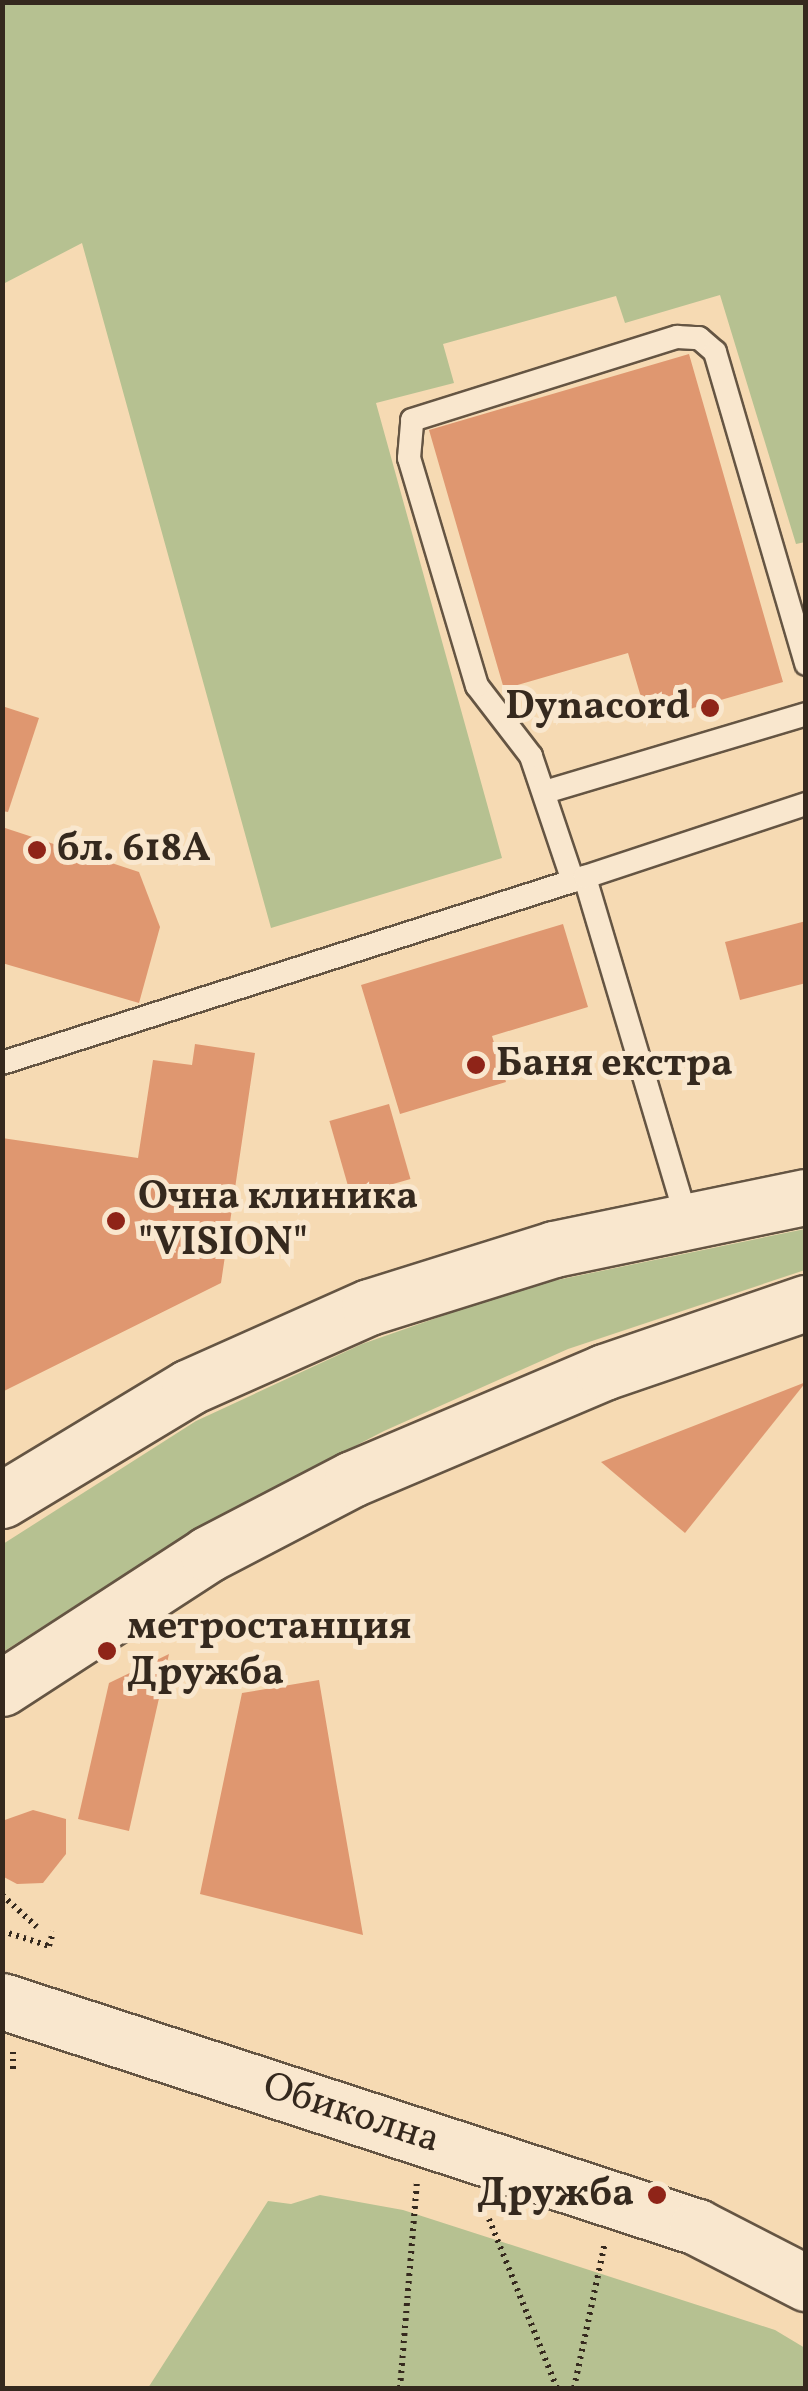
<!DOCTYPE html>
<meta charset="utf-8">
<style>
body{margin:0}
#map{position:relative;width:808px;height:2391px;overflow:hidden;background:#f6dab3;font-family:Vollkorn,serif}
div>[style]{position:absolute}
.green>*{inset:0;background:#b6c191}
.building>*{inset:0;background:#df9770;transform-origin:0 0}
.path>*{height:6px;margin-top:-3px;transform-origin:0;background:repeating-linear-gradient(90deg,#35291e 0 2.5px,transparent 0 7.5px)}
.roads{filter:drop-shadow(2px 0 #655543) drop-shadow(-2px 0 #655543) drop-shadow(0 2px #655543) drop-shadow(0 -2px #655543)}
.service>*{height:22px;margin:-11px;padding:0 11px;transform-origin:11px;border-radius:11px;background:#f9e7ce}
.tertiary>*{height:55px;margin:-27.5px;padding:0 27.5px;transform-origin:27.5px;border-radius:27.5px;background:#f9e7ce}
.secondary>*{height:55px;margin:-27.5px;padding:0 27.5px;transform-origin:27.5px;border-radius:27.5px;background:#f9e7ce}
.dots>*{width:28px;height:28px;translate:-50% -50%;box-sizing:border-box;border:5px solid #f9e7ce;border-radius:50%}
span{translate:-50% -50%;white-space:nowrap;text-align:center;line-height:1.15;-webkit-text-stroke:10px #f9e7ce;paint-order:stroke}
.poi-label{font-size:40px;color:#35291e;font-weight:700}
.right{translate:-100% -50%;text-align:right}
.left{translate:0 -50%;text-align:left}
.street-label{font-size:40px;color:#35291e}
.frame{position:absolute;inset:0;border:5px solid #35291e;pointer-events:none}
</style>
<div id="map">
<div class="green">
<i style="clip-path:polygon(3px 2px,805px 3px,805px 542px,796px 544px,720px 295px,625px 323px,616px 296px,443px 344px,454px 383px,376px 403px,502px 858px,271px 928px,82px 243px,3px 284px)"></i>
<i style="clip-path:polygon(805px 1229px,805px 1270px,568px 1349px,384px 1431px,195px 1529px,3px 1652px,3px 1544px,196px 1421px,362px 1344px,528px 1286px)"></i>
<i style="clip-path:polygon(320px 2195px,403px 2210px,775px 2330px,805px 2348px,805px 2388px,148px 2388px,268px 2201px,291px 2204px)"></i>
</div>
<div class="building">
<i style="clip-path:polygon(689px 354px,783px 682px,648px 721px,628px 653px,504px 689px,429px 430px)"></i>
<i style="clip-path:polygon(2px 706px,39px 718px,8px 812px,2px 811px)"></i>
<i style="clip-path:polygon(2px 827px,139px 872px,160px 927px,139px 1003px,2px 963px)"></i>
<i style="clip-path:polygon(806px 921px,806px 983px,740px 1000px,725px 942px)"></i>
<i style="clip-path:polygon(563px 924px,588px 1007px,492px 1036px,506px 1082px,400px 1114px,361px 985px)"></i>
<i style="clip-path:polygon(195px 1044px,255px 1053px,221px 1283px,2px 1392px,2px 1138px,138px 1158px,153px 1060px,192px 1065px)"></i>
<i style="left:389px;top:1104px;width:78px;height:62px;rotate:74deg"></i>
<i style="clip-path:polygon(806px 1382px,685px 1533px,601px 1462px)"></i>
<i style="clip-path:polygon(169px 1654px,129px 1831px,78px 1819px,109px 1683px)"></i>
<i style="clip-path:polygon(319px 1680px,336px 1781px,363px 1935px,200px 1894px,242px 1693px)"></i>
<i style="clip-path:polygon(33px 1810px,66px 1819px,66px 1854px,43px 1883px,17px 1884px,2px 1876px,2px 1821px)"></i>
</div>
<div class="path">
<i style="left:2px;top:1895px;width:47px;rotate:42.4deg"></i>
<i style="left:2px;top:1931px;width:49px;rotate:17.7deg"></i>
<i style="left:49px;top:1946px;width:15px;rotate:-74deg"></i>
<i style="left:13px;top:2069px;width:17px;rotate:-90deg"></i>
<i style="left:489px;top:2219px;width:182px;rotate:68.1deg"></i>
<i style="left:400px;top:2388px;width:209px;rotate:-85.3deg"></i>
<i style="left:574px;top:2388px;width:149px;rotate:-78deg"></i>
</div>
<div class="roads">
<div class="service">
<i style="left:545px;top:792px;width:272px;rotate:-16.6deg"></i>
<i style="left:573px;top:881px;width:132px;rotate:-108.6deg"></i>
<i style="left:531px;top:756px;width:88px;rotate:-127.6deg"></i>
<i style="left:477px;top:686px;width:238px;rotate:-106.6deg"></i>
<i style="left:409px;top:458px;width:38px;rotate:-85deg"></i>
<i style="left:412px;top:420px;width:278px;rotate:-17.4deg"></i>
<i style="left:677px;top:337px;width:22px;rotate:3deg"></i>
<i style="left:699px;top:338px;width:21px;rotate:41deg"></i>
<i style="left:715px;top:352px;width:325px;rotate:73.7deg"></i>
<i style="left:2px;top:1063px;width:612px;rotate:-17.69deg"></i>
<i style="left:687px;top:1220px;width:358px;rotate:-106.6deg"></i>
<i style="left:585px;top:877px;width:233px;rotate:-18.3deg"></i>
</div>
<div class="tertiary">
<i style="left:2px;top:2001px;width:731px;rotate:18.01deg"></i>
<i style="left:697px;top:2227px;width:123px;rotate:27.2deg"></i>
</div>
<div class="secondary">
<i style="left:2px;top:1500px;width:218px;rotate:-31.1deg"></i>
<i style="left:189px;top:1387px;width:197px;rotate:-24deg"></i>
<i style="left:369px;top:1307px;width:194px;rotate:-17.4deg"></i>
<i style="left:554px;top:1249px;width:257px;rotate:-11.7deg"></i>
<i style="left:2px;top:1688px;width:246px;rotate:-33deg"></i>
<i style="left:208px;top:1554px;width:162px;rotate:-27.5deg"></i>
<i style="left:352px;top:1479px;width:274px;rotate:-23deg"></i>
<i style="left:604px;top:1372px;width:213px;rotate:-18.9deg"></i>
</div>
</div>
<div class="dots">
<i style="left:710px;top:708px;background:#8f2418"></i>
<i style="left:37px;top:850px;background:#8f2418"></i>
<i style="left:476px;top:1065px;background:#8f2418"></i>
<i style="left:116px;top:1221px;background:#8f2418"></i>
<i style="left:107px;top:1651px;background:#8f2418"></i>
<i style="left:657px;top:2195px;background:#8f2418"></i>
</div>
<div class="poi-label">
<span class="right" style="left:690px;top:708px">Dynacord</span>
<span class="left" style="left:57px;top:850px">бл. 618А</span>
<span class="left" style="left:496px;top:1065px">Баня екстра</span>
<span class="left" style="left:138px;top:1221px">Очна клиника<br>"VISION"</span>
<span class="left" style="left:127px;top:1651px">метростанция<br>Дружба</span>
<span class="right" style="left:634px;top:2195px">Дружба</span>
</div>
<div class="street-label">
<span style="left:351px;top:2114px;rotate:18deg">Обиколна</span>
</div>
<div class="frame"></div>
</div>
